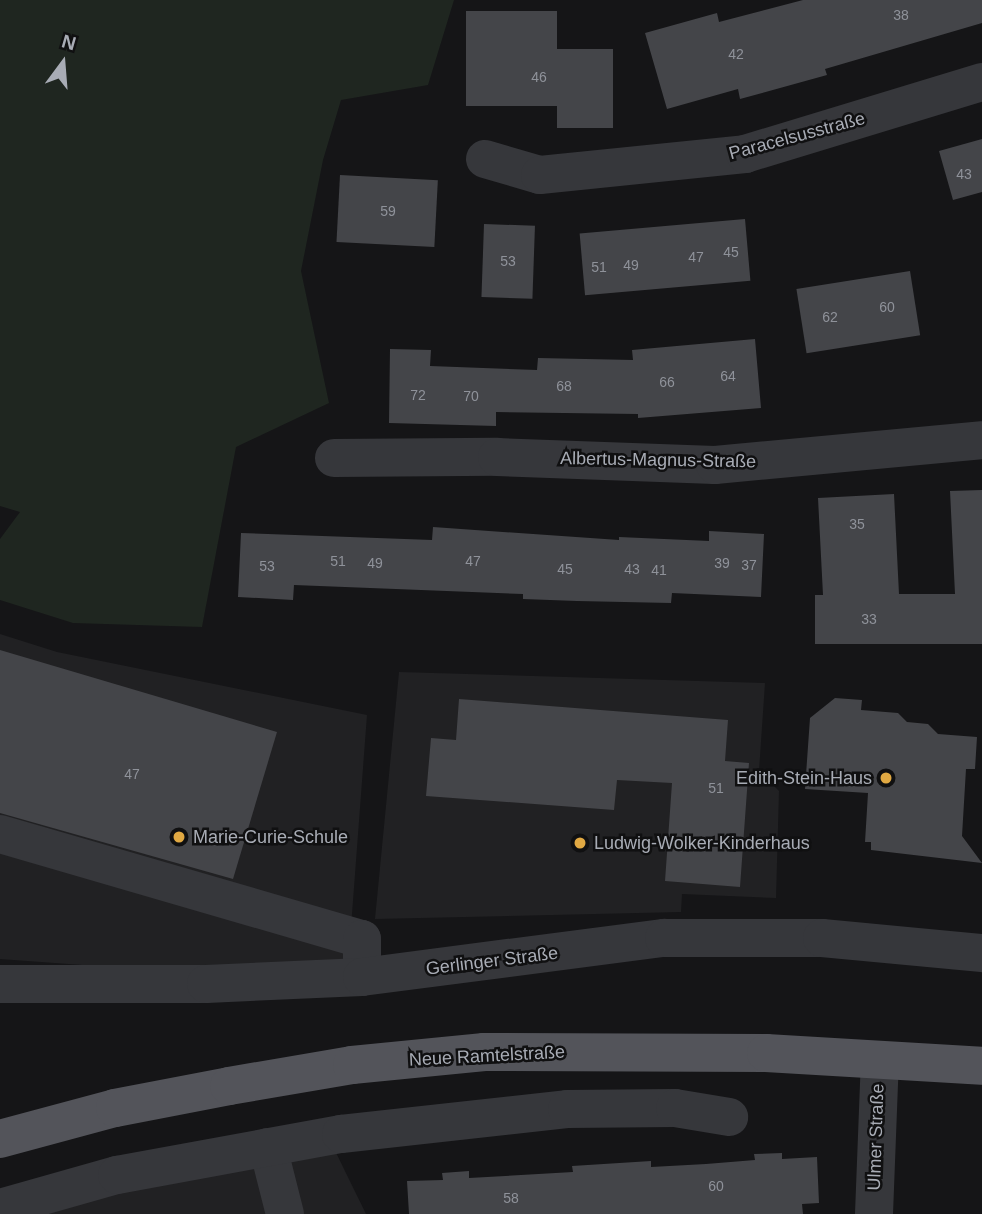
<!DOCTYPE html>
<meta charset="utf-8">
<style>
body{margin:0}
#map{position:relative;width:982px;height:1214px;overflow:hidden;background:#151517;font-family:Helvetica,sans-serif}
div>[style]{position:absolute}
.built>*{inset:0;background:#212123}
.green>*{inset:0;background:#1f2620}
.building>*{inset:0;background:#444549;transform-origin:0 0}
.minor>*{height:38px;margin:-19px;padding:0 19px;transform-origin:19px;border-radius:19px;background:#36373b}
.major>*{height:38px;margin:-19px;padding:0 19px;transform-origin:19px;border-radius:19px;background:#53545a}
.dots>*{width:19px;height:19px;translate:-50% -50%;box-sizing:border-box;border:4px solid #101011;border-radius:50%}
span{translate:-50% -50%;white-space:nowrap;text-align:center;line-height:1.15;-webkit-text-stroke:5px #101011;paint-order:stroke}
.number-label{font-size:14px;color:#8f929a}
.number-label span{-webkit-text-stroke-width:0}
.street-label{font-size:18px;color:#a8acb5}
.poi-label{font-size:18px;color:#a8acb5}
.right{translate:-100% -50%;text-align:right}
.left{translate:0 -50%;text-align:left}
.north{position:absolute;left:28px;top:28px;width:70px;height:70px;-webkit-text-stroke:5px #101011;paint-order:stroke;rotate:16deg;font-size:19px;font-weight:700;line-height:28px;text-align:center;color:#a8acb5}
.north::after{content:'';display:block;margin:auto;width:24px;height:32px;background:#a8acb5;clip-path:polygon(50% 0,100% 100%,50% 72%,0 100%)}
</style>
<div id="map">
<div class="built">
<i style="clip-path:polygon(0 634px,57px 652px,367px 715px,348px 967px,96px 966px,0 959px)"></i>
<i style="clip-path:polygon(399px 672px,765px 683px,759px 771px,779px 791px,776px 898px,682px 894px,681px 912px,375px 919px)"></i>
<i style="clip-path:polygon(321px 1122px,366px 1214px,0 1214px)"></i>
</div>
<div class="green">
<i style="clip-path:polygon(0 0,454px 0,428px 85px,341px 100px,323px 160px,301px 271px,329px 403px,236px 447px,202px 627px,73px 623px,0 600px,0 539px,20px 512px,0 506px)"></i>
</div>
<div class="building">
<i style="clip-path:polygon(803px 0,982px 0,982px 23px,825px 69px,827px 75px,740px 99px,738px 89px,667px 109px,645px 33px,717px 13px,719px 22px)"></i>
<i style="clip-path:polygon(466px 11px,557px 11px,557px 49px,613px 49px,613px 128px,557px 128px,557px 106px,466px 106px)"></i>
<i style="clip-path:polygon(982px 139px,982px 192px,953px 200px,939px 151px)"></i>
<i style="left:340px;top:175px;width:98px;height:67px;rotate:3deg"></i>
<i style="left:745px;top:219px;width:62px;height:166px;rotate:85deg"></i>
<i style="left:484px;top:224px;width:51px;height:73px;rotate:2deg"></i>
<i style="left:910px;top:271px;width:65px;height:115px;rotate:81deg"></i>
<i style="clip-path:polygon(755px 339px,761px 408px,638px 418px,638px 414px,496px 412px,496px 426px,389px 423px,390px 349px,431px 350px,430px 366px,537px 370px,538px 358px,633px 360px,632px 350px)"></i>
<i style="clip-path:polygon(982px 490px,982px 644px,815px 644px,815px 595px,823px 595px,818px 498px,894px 494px,899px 594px,955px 594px,950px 491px)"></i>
<i style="clip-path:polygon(433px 527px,619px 540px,619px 537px,709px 541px,709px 531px,764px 534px,761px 597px,672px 593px,671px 603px,577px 601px,523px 599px,523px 594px,294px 585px,293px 600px,238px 597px,241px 533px,432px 540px)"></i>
<i style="clip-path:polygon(0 650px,277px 732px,233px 879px,0 813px)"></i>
<i style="clip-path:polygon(835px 698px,862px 700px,861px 710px,898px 713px,907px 722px,928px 724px,938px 734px,977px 737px,975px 769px,966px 769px,962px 836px,982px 863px,871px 850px,871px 842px,865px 842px,868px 793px,805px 789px,810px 718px)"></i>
<i style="clip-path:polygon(459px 699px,728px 720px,725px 761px,749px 763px,740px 887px,665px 881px,672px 783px,617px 780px,614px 810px,426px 796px,431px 738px,456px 740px)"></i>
<i style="clip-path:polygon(782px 1153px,782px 1159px,817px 1157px,819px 1203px,802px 1204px,803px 1214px,409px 1214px,407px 1181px,443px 1180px,442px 1173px,469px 1171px,469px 1178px,573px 1172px,572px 1166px,651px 1161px,651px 1167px,706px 1164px,755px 1160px,754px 1154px)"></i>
</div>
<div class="minor">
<i style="left:485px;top:159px;width:57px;rotate:16.2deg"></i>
<i style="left:540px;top:175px;width:206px;rotate:-5.8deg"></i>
<i style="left:745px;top:154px;width:248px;rotate:-16.9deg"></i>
<i style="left:334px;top:458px;width:163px;rotate:-0.4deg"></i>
<i style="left:497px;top:457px;width:218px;rotate:2.1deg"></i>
<i style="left:715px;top:465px;width:268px;rotate:-5.3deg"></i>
<i style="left:0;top:834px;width:377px;rotate:16.2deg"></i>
<i style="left:362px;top:939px;width:38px;rotate:90deg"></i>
<i style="left:0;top:984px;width:206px"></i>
<i style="left:206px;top:984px;width:156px;rotate:-2.6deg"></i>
<i style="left:362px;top:977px;width:305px;rotate:-7.4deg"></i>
<i style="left:664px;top:938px;width:158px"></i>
<i style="left:822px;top:938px;width:161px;rotate:5.4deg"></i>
<i style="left:268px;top:1147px;width:69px;rotate:75.8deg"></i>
<i style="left:0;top:1208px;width:122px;rotate:-15.8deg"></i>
<i style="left:117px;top:1175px;width:228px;rotate:-10.4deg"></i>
<i style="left:341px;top:1134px;width:227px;rotate:-6.3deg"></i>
<i style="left:567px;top:1109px;width:108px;rotate:-0.5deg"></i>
<i style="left:675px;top:1108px;width:55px;rotate:9.5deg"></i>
<i style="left:874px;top:1214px;width:154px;rotate:-87.8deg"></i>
</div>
<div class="major">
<i style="left:0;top:1139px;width:119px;rotate:-15.1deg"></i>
<i style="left:115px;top:1108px;width:116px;rotate:-10.9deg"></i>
<i style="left:229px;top:1086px;width:125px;rotate:-9.7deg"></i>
<i style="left:352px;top:1065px;width:133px;rotate:-5.6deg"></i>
<i style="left:484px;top:1052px;width:282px;rotate:0.2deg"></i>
<i style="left:766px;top:1053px;width:216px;rotate:3.4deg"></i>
</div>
<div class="dots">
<i style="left:886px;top:778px;background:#e1a943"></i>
<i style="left:179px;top:837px;background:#e1a943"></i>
<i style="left:580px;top:843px;background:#e1a943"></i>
</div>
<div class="number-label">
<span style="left:901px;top:15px">38</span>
<span style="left:736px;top:54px">42</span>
<span style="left:539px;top:77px">46</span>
<span style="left:964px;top:174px">43</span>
<span style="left:388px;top:211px">59</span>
<span style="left:731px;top:252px">45</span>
<span style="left:696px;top:257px">47</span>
<span style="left:508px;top:261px">53</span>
<span style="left:631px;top:265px">49</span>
<span style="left:599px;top:267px">51</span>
<span style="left:887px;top:307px">60</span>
<span style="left:830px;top:317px">62</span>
<span style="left:728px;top:376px">64</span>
<span style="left:667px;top:382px">66</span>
<span style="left:564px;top:386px">68</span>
<span style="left:418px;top:395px">72</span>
<span style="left:471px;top:396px">70</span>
<span style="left:857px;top:524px">35</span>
<span style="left:338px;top:561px">51</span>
<span style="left:473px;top:561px">47</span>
<span style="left:375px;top:563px">49</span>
<span style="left:722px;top:563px">39</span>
<span style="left:749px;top:565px">37</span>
<span style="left:267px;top:566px">53</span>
<span style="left:565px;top:569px">45</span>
<span style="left:632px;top:569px">43</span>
<span style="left:659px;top:570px">41</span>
<span style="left:869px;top:619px">33</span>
<span style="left:132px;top:774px">47</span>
<span style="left:716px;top:788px">51</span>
<span style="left:716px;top:1186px">60</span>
<span style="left:511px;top:1198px">58</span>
</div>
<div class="street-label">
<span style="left:797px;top:136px;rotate:-15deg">Paracelsusstraße</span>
<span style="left:658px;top:460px;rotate:1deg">Albertus-Magnus-Straße</span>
<span style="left:492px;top:961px;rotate:-7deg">Gerlinger Straße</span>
<span style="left:487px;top:1056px;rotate:-3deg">Neue Ramtelstraße</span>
<span style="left:876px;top:1137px;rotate:-88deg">Ulmer Straße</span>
</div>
<div class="poi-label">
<span class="right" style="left:872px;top:778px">Edith-Stein-Haus</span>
<span class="left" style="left:193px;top:837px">Marie-Curie-Schule</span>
<span class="left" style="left:594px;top:843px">Ludwig-Wolker-Kinderhaus</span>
</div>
<div class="north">N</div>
</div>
